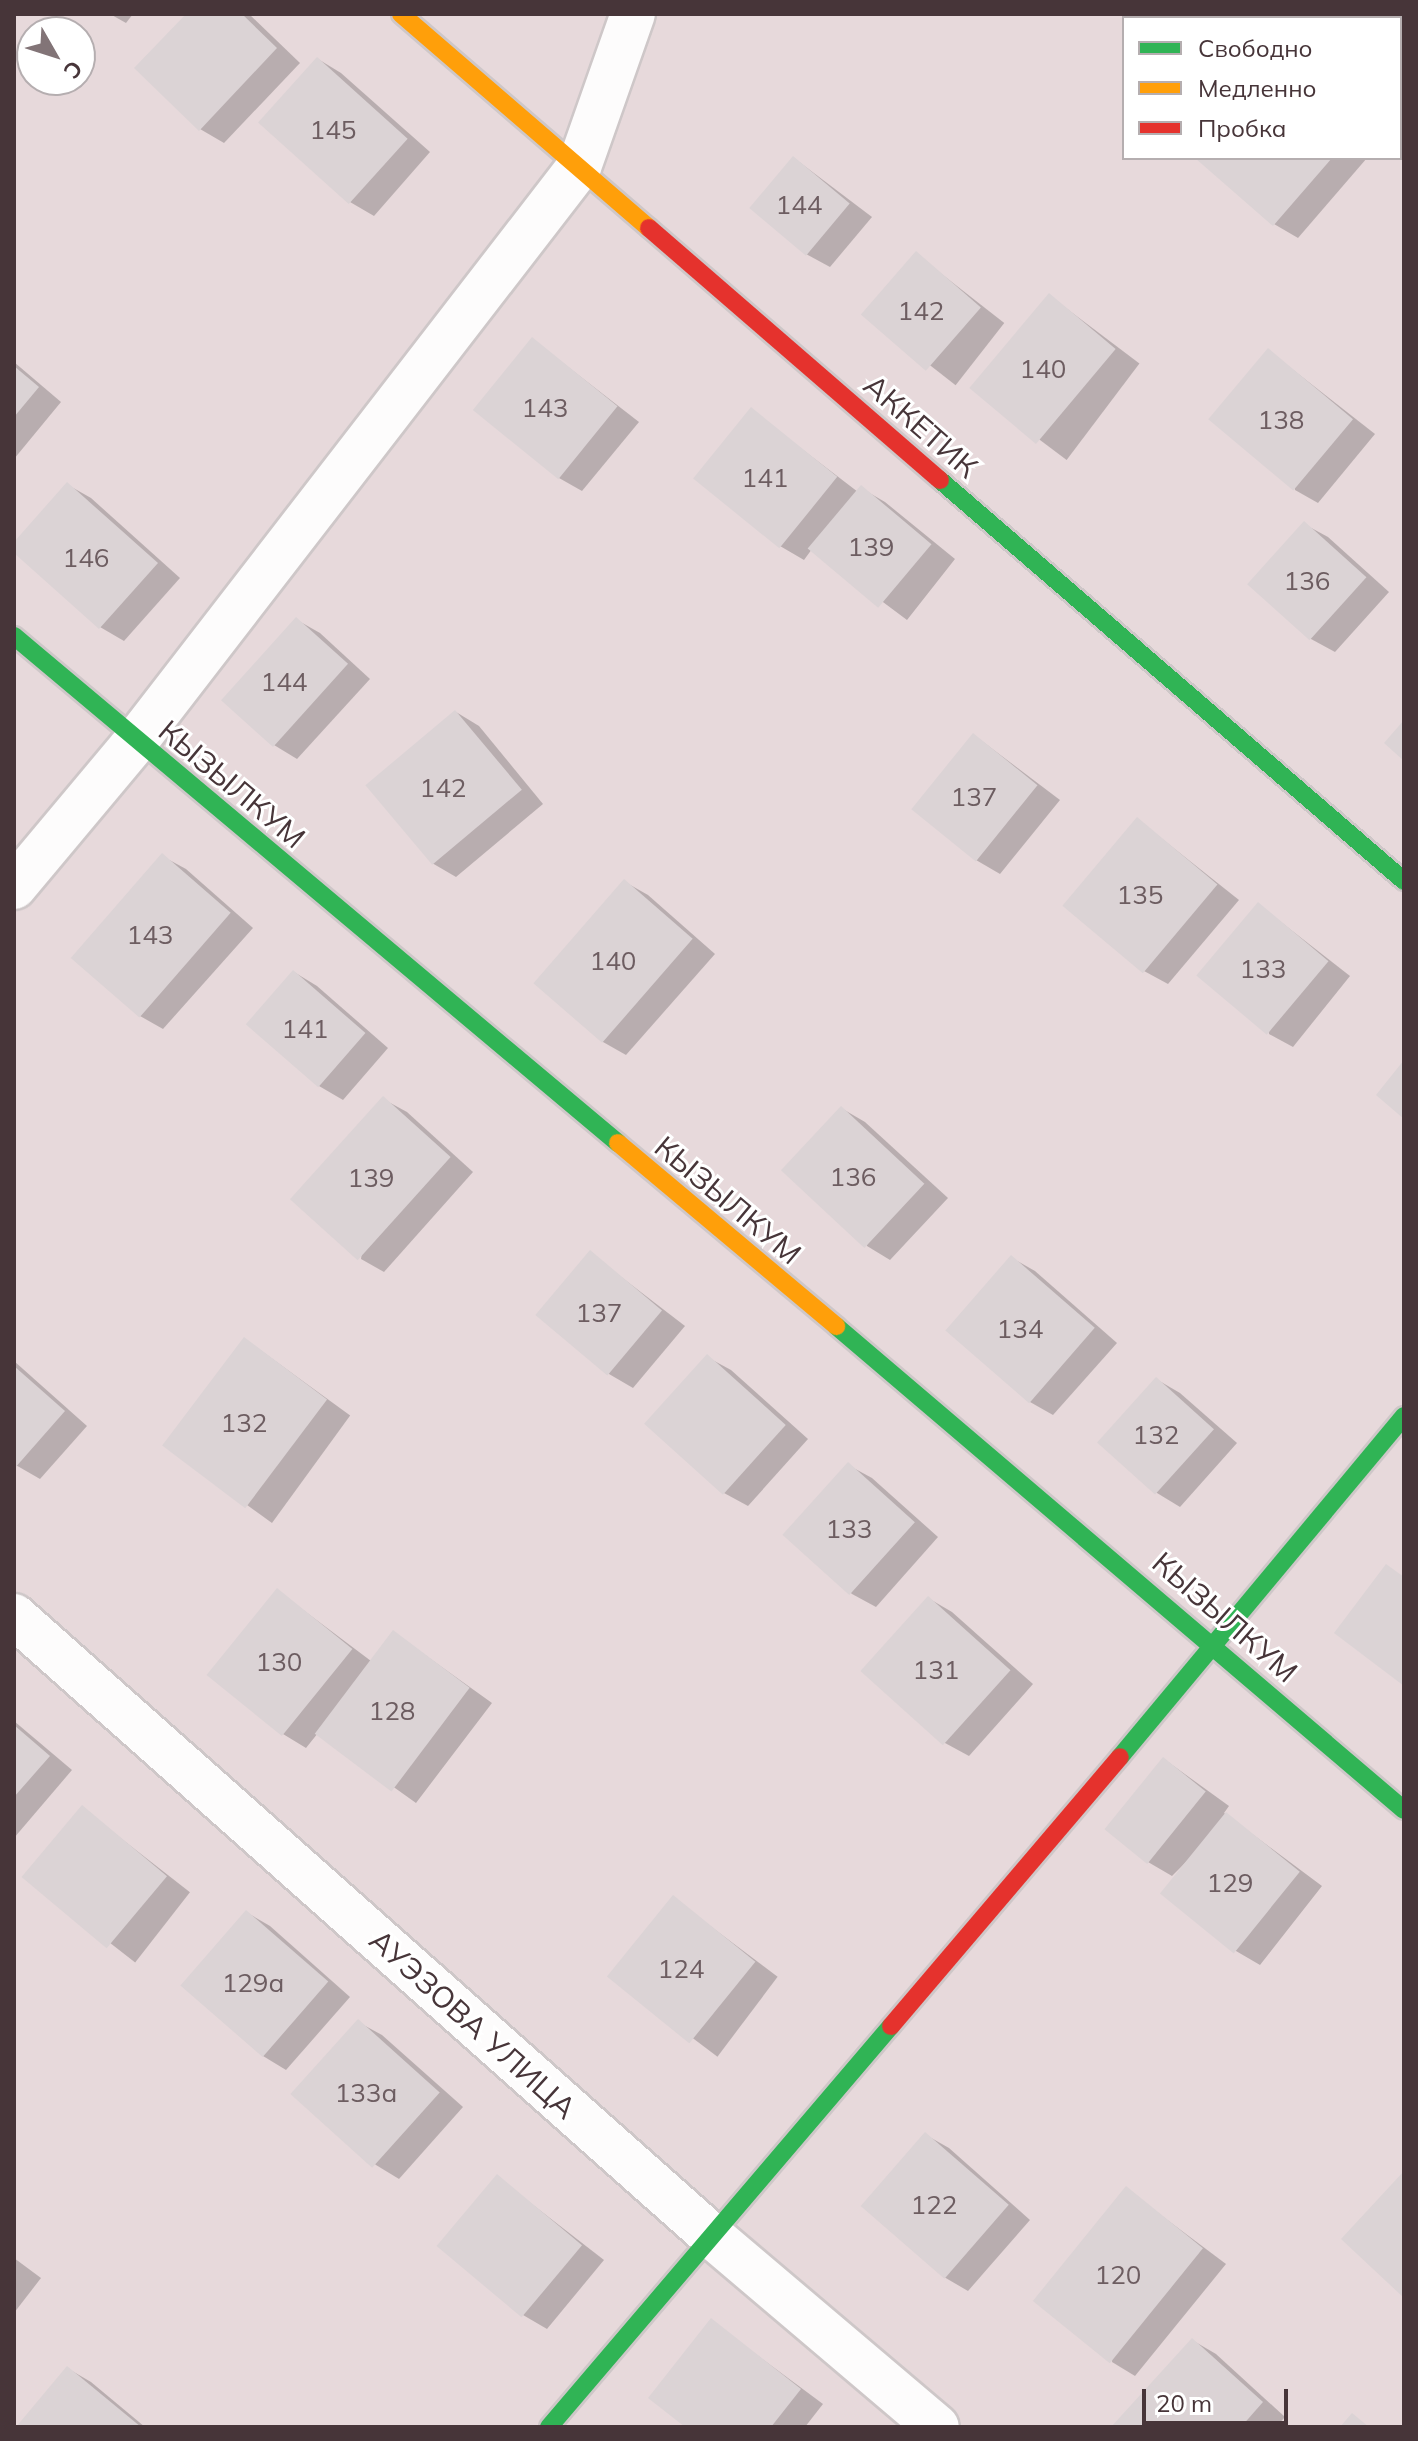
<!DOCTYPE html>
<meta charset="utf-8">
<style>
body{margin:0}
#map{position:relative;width:1418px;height:2441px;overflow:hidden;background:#f0eaea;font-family:Mulish,sans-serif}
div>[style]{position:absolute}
.residential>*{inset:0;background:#e7d9db}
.shadow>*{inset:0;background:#0003;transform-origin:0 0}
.building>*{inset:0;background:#dbd3d5;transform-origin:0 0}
.roads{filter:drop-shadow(2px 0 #cec7c8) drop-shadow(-2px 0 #cec7c8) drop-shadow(0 2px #cec7c8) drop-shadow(0 -2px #cec7c8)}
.street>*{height:44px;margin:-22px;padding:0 22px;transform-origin:22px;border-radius:22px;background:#fdfcfc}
.fast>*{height:18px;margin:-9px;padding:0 9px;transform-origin:9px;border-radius:9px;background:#30b455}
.slow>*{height:18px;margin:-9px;padding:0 9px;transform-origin:9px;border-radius:9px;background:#ff9f0a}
.jam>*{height:18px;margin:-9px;padding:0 9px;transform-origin:9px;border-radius:9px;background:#e5322d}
span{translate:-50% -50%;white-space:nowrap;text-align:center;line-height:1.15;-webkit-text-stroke:6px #fff;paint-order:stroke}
.number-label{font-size:26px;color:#6d5d61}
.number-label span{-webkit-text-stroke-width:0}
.street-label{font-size:30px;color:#473539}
.frame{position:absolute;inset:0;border:16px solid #473539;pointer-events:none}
.legend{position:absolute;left:1122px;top:16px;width:280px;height:144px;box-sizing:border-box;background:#fff;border:2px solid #b5aeb0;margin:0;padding:10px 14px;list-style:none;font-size:24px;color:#473539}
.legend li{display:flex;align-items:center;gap:16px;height:40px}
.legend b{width:40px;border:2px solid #b5aeb0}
.north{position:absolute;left:16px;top:16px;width:80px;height:80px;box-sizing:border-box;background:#fff;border:2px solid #b5aeb0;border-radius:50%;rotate:129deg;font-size:22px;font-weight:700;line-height:32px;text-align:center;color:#473539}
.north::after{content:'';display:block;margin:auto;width:28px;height:36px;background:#827477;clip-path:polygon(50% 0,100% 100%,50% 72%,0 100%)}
.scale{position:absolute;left:1142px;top:2389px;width:146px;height:36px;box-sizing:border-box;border:4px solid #473539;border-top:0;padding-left:10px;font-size:24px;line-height:28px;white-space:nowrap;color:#473539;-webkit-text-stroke:6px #fff;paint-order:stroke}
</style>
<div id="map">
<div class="residential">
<i style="clip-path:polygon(evenodd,14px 14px,1404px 14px,1404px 2427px,14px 2427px,14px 14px,1124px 18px,1400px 18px,1400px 158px,1124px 158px,1124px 18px,14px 14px,32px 32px,80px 32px,80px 80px,32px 80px,32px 32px)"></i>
</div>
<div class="shadow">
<i style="clip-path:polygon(110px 14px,133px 14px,126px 23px)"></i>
<i style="clip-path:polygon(189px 14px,249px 14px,300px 63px,224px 143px,200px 129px)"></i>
<i style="clip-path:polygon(318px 59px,341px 73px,430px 152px,374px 216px,350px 202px)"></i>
<i style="clip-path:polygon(1404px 121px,1404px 144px,1400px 141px)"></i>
<i style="clip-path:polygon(794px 158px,872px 217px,830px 267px,806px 254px)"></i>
<i style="clip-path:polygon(1198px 158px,1367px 158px,1298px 238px,1274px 224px)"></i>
<i style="left:916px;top:254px;width:112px;height:79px;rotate:38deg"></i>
<i style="left:1050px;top:296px;width:112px;height:121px;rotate:37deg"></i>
<i style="clip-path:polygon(532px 339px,639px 422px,582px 491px,559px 478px)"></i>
<i style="clip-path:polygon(1269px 351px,1375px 434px,1318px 503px,1295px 490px)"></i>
<i style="clip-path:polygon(14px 362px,61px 402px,14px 459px)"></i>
<i style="clip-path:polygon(751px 410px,858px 492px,861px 488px,885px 502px,955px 559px,907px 620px,812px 549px,804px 560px,780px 546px)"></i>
<i style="clip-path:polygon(68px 485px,91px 498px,180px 578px,124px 641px,100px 627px,14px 550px)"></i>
<i style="clip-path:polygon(1304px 524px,1328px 537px,1389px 592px,1335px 652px,1311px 639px,1250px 584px)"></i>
<i style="clip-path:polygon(297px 620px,320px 633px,370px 679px,297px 759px,274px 745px)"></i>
<i style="clip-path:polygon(456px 712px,479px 726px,543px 804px,456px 877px,432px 863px)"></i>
<i style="clip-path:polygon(974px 735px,1060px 800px,1000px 874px,976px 860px)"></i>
<i style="clip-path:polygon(1137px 819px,1239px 900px,1168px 984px,1144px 971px)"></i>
<i style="clip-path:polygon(162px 856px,186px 869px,253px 928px,163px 1029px,140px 1016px)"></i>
<i style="clip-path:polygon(625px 882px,648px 895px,715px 954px,626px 1055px,603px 1042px,536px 982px)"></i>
<i style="clip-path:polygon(1258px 904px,1350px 976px,1293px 1047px,1269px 1034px)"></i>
<i style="clip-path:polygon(294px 972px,317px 986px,388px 1048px,343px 1100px,319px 1086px)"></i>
<i style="clip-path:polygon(383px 1099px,407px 1112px,473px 1172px,384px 1272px,361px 1259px)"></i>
<i style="clip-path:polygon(841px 1108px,865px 1122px,948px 1198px,890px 1260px,867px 1246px)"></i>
<i style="clip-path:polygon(590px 1253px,685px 1326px,633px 1388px,609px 1374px)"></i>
<i style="clip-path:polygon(1012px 1258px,1035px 1271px,1117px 1343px,1053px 1415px,1030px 1402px,948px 1330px)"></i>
<i style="left:245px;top:1339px;width:130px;height:133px;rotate:36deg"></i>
<i style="clip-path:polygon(707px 1357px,731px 1370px,808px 1439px,748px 1506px,724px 1493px,648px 1424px)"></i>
<i style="clip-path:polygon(14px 1361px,87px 1426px,40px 1479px,14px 1464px)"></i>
<i style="clip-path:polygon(1156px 1379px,1180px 1393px,1237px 1443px,1180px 1507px,1157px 1493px,1100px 1442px)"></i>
<i style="clip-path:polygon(848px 1465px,872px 1478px,938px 1537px,876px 1607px,852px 1594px,786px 1535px)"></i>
<i style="clip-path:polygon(278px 1591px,371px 1661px,393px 1632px,492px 1703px,416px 1803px,318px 1733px,306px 1748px,283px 1734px,210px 1675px)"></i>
<i style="clip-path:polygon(928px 1598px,952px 1612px,1033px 1684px,969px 1756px,945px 1743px,864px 1671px)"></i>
<i style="clip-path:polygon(14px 1721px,72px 1770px,14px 1838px)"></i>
<i style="clip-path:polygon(1164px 1759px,1229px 1806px,1224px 1813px,1322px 1886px,1260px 1965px,1236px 1951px,1196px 1852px,1172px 1876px,1148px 1862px)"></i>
<i style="left:82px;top:1808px;width:137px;height:89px;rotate:38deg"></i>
<i style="left:673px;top:1898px;width:131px;height:100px;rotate:37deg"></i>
<i style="clip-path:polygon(246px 1912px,270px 1926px,350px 1997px,286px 2070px,263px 2056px)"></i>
<i style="clip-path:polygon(358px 2022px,382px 2035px,463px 2107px,399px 2179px,376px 2165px,294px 2093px)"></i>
<i style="clip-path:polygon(926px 2135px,949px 2148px,1030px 2220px,968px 2291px,944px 2277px)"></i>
<i style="clip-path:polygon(497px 2177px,604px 2260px,547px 2329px,523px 2315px)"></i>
<i style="clip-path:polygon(1126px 2189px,1226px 2264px,1135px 2376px,1112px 2362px)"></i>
<i style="clip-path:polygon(14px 2258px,41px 2278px,14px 2313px)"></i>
<i style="clip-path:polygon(711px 2321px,823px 2404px,805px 2427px,689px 2427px)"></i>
<i style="clip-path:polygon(1192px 2340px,1216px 2354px,1285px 2417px,1276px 2427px,1114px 2427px)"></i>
<i style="clip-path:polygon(67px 2368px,91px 2382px,145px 2427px,18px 2427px)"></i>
</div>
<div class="building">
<i style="clip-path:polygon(186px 14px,242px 14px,277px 48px,199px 131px,134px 68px)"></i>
<i style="left:317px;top:57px;width:122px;height:88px;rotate:42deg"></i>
<i style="left:793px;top:156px;width:74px;height:68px;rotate:40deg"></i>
<i style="clip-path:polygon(1195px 158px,1332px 158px,1273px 226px)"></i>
<i style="left:916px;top:251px;width:86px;height:84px;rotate:41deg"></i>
<i style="left:1049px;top:293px;width:87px;height:124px;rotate:40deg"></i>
<i style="left:532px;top:337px;width:110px;height:94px;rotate:39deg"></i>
<i style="left:1268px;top:348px;width:111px;height:93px;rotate:40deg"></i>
<i style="clip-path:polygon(14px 366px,39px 387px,14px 417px)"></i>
<i style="left:751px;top:407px;width:111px;height:92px;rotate:39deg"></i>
<i style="clip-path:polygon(67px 482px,158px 563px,99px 629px,14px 553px,14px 542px)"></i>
<i style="left:861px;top:485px;width:92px;height:83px;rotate:40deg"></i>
<i style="left:1304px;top:521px;width:84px;height:85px;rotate:42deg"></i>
<i style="left:296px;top:617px;width:70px;height:112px;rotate:42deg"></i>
<i style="left:455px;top:710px;width:104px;height:117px;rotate:50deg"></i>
<i style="clip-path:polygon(1404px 720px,1404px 761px,1384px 743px)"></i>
<i style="left:973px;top:733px;width:83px;height:98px;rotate:39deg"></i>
<i style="left:1137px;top:817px;width:105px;height:116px;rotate:40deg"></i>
<i style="left:162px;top:853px;width:91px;height:139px;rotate:41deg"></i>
<i style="left:624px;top:879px;width:91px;height:138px;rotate:41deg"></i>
<i style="left:1258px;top:902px;width:92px;height:96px;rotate:40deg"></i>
<i style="left:293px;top:970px;width:96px;height:72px;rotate:41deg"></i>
<i style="clip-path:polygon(1404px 1060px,1404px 1119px,1376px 1095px)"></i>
<i style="left:383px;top:1096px;width:91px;height:139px;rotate:42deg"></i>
<i style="left:841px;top:1106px;width:114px;height:88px;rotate:43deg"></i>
<i style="left:590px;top:1250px;width:94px;height:85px;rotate:40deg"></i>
<i style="left:1011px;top:1255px;width:111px;height:100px;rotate:41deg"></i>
<i style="left:244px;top:1337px;width:104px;height:136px;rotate:37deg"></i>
<i style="left:707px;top:1354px;width:106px;height:94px;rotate:42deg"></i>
<i style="clip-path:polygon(14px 1366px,65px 1411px,14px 1469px)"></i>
<i style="left:1156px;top:1377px;width:78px;height:88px;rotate:42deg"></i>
<i style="left:848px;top:1462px;width:90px;height:98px;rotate:42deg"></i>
<i style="clip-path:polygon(1386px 1564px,1404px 1577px,1404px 1686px,1334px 1633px)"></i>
<i style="left:277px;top:1588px;width:97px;height:112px;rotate:39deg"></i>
<i style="left:928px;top:1596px;width:111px;height:101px;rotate:42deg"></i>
<i style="left:393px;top:1630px;width:96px;height:130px;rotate:37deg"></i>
<i style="clip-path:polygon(14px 1725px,50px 1756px,14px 1797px)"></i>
<i style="left:1163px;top:1757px;width:55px;height:93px;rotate:39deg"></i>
<i style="left:82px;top:1805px;width:111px;height:94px;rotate:40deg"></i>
<i style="left:1226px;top:1812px;width:95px;height:105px;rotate:39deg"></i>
<i style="left:673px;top:1895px;width:106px;height:105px;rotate:39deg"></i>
<i style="left:246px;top:1910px;width:109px;height:100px;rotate:41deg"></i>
<i style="left:358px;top:2019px;width:110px;height:101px;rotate:42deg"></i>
<i style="left:925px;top:2132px;width:111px;height:98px;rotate:41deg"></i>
<i style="clip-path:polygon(1404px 2171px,1404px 2298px,1341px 2239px)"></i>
<i style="left:497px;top:2174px;width:111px;height:94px;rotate:40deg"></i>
<i style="left:1126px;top:2186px;width:99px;height:148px;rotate:39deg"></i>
<i style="clip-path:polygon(711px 2318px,801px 2389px,771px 2427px,685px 2427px,648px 2398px)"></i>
<i style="clip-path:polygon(1192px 2338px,1263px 2402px,1241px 2427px,1111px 2427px)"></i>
<i style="clip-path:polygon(67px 2366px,141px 2427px,16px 2427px)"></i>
<i style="clip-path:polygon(1352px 2413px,1369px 2427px,1340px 2427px)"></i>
</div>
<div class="roads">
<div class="street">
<i style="left:14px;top:887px;width:190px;rotate:-50.1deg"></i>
<i style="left:136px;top:741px;width:725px;rotate:-52.34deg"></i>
<i style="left:579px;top:167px;width:162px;rotate:-70.6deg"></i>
<i style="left:14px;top:1616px;width:936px;rotate:41.62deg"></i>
<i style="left:714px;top:2238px;width:292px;rotate:40.3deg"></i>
</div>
<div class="fast">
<i style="left:940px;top:480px;width:613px;rotate:40.83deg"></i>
<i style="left:14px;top:636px;width:789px;rotate:40.01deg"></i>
<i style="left:836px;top:1326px;width:746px;rotate:40.43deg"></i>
<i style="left:1120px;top:1757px;width:444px;rotate:-50.2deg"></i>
<i style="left:549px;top:2427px;width:527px;rotate:-49.54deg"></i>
</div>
<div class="slow">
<i style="left:401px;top:14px;width:328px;rotate:40.8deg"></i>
<i style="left:618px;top:1143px;width:285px;rotate:40deg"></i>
</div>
<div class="jam">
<i style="left:649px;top:228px;width:385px;rotate:40.9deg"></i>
<i style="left:891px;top:2026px;width:353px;rotate:-49.6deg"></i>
</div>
</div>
<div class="number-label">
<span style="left:333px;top:130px">145</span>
<span style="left:799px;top:205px">144</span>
<span style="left:921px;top:311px">142</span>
<span style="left:1043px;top:369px">140</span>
<span style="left:545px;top:408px">143</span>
<span style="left:1281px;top:420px">138</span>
<span style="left:765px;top:478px">141</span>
<span style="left:871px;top:547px">139</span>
<span style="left:86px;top:558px">146</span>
<span style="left:1307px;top:581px">136</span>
<span style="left:284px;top:682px">144</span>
<span style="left:443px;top:788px">142</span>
<span style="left:974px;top:797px">137</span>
<span style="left:1140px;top:895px">135</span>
<span style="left:150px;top:935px">143</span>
<span style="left:613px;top:961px">140</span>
<span style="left:1263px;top:969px">133</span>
<span style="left:305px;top:1029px">141</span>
<span style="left:853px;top:1177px">136</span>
<span style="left:371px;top:1178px">139</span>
<span style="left:599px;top:1313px">137</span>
<span style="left:1020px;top:1329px">134</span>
<span style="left:244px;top:1423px">132</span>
<span style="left:1156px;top:1435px">132</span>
<span style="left:849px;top:1529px">133</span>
<span style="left:279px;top:1662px">130</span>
<span style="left:936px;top:1670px">131</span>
<span style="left:392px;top:1711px">128</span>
<span style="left:1230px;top:1883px">129</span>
<span style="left:681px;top:1969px">124</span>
<span style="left:253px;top:1983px">129а</span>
<span style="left:366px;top:2093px">133а</span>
<span style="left:934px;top:2205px">122</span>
<span style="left:1118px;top:2275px">120</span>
</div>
<div class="street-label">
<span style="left:921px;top:426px;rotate:41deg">АККЕТИК</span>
<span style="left:232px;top:784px;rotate:40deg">КЫЗЫЛКУМ</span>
<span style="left:728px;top:1200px;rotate:40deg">КЫЗЫЛКУМ</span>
<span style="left:1225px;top:1617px;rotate:41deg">КЫЗЫЛКУМ</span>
<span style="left:473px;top:2024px;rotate:42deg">АУЭЗОВА УЛИЦА</span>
</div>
<div class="frame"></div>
<ul class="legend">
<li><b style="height:10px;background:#30b455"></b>Свободно</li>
<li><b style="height:10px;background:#ff9f0a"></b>Медленно</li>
<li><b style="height:10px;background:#e5322d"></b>Пробка</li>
</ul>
<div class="north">С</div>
<div class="scale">20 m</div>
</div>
